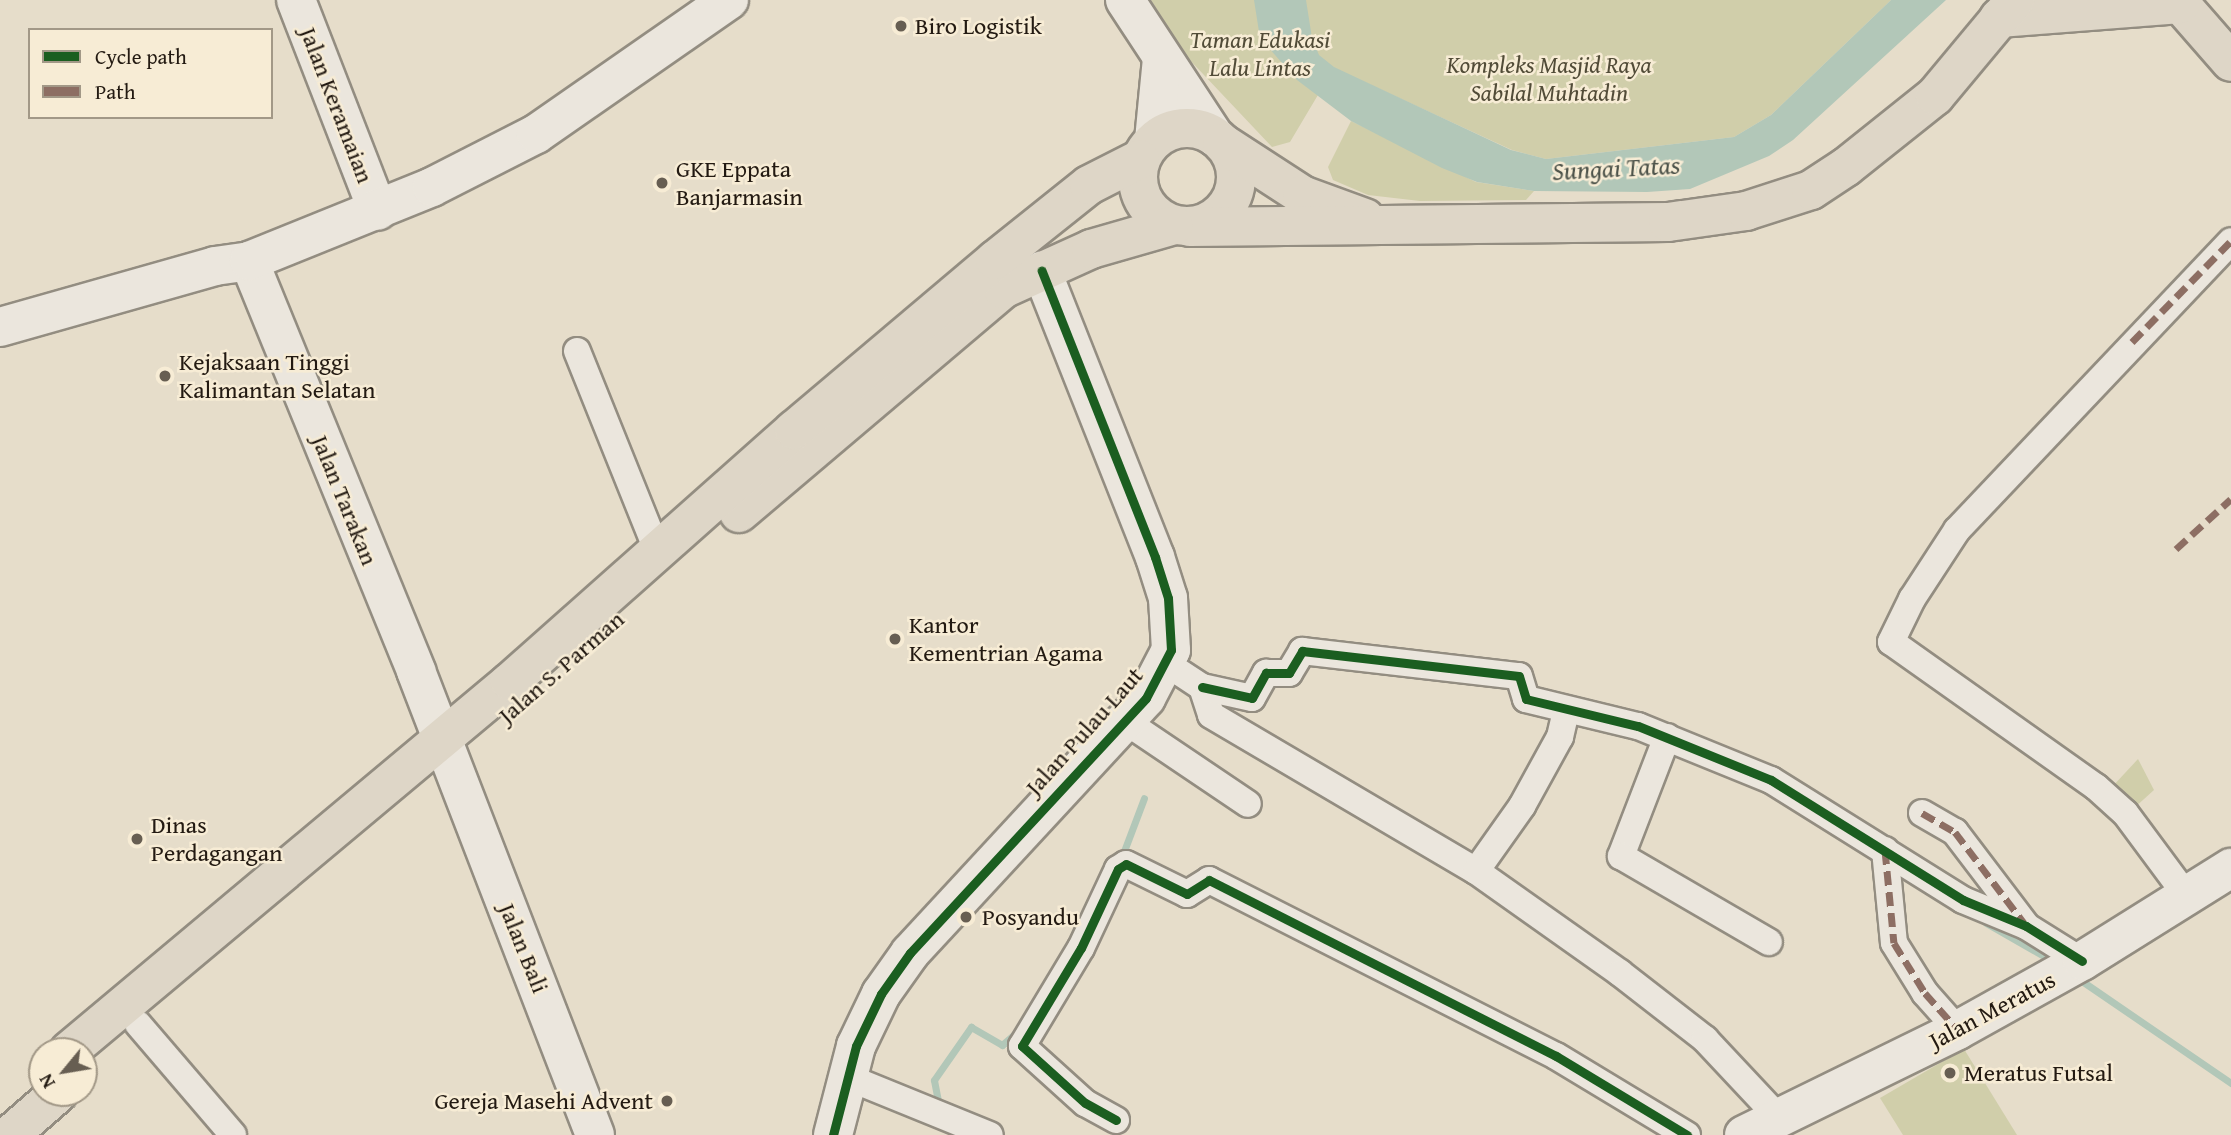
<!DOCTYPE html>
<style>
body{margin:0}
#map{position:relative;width:2231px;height:1135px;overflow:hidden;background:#e6ddca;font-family:"Gentium Book Plus",serif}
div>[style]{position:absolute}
.green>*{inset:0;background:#d0ceaa}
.water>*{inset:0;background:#b2c7b8}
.stream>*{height:7px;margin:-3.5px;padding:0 3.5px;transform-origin:3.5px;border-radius:3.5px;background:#b2c7b8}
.roads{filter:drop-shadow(2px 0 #938d81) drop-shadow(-2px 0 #938d81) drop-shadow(0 2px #938d81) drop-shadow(0 -2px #938d81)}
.street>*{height:26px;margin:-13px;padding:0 13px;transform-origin:13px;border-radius:13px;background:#ebe6dd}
.secondary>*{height:38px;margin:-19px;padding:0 19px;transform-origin:19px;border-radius:19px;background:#ebe6dd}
.highway>*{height:38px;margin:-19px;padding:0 19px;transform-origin:19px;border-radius:19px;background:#ded6c7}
.highway>.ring{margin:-19px;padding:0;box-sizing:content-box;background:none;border:38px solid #ded6c7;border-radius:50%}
.quiet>*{height:7px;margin-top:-3.5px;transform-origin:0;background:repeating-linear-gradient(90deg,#8d6e63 0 14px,transparent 0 21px)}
.cycleway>*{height:9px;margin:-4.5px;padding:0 4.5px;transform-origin:4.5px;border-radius:4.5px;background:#1b5e20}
.dots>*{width:19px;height:19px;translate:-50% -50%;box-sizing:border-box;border:4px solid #f7ecd5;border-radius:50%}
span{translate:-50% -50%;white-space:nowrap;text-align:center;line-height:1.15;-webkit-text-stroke:5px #f7ecd5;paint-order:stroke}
.poi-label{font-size:24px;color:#231a12}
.left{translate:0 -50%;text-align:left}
.right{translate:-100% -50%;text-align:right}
.park-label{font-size:24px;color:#524c38;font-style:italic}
.street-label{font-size:24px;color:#231a12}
.water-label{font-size:26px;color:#4d534a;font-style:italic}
.legend{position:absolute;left:28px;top:28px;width:245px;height:91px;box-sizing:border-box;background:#f7ecd5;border:2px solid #a29887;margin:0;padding:9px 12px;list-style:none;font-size:21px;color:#231a12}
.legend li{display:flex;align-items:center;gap:14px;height:35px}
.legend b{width:35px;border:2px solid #a29887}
.north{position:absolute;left:28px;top:1037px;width:70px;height:70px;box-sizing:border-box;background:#f7ecd5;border:2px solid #a29887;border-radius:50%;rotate:240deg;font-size:19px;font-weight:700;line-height:28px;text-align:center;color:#231a12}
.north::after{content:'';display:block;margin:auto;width:24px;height:32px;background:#675e52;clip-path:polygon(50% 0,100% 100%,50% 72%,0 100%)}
</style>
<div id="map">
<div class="green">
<i style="clip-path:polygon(1151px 0,1891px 0,1771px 115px,1734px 137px,1546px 159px,1512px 150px,1334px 68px,1290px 142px,1272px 147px,1186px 56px)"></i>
<i style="clip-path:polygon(1351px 121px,1476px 182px,1534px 191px,1526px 200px,1420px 201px,1368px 195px,1333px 180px,1328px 167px)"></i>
<i style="clip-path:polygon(2138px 759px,2154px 790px,2133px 809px,2112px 787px)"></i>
<i style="clip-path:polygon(1964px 1049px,2017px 1135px,1903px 1135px,1880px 1098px)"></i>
</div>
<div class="water">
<i style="clip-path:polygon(1254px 0,1306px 0,1312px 38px,1319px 55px,1334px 67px,1511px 150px,1546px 159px,1734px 137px,1771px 115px,1891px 0,1946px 0,1793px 140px,1769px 156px,1690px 189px,1647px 192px,1534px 191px,1477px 182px,1442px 168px,1351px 121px,1297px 80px,1260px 38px)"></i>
</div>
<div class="stream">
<i style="left:1121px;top:859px;width:65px;rotate:-69.3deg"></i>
<i style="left:1986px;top:923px;width:78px;rotate:29.8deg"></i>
<i style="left:2076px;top:977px;width:188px;rotate:34.4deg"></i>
<i style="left:939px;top:1106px;width:26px;rotate:-101deg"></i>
<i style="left:934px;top:1080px;width:65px;rotate:-55.1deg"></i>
<i style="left:971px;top:1027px;width:36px;rotate:30deg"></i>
<i style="left:1002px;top:1045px;width:21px;rotate:-41deg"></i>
</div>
<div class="roads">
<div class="street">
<i style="left:577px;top:351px;width:209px;rotate:68.1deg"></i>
<i style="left:655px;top:545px;width:22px;rotate:129deg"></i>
<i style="left:1167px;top:664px;width:42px;rotate:33.3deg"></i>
<i style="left:1202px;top:687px;width:29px;rotate:72deg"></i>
<i style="left:1211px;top:715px;width:308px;rotate:30.5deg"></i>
<i style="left:1476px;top:871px;width:176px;rotate:35.3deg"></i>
<i style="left:1620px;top:973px;width:108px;rotate:37.8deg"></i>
<i style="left:1705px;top:1039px;width:107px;rotate:46.9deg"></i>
<i style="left:1202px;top:687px;width:51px;rotate:12.4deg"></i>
<i style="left:1252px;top:698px;width:29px;rotate:-61deg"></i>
<i style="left:1266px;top:673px;width:23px"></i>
<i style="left:1289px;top:673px;width:26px;rotate:-59deg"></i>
<i style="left:1302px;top:651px;width:218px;rotate:6.6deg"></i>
<i style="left:1519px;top:676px;width:24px;rotate:73deg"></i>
<i style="left:1526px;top:699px;width:115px;rotate:13.6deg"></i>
<i style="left:1638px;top:726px;width:144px;rotate:22.1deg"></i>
<i style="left:1771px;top:780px;width:226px;rotate:32deg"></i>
<i style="left:1963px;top:900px;width:68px;rotate:22.4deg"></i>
<i style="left:2026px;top:926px;width:66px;rotate:32deg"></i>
<i style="left:1125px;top:721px;width:148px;rotate:34deg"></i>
<i style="left:1667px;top:737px;width:128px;rotate:111.1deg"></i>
<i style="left:1621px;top:856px;width:171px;rotate:30.2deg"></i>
<i style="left:1922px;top:813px;width:38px;rotate:30deg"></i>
<i style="left:1955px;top:832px;width:116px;rotate:52.7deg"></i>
<i style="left:1885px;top:850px;width:93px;rotate:84.5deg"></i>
<i style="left:1894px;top:943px;width:59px;rotate:58.2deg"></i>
<i style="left:1925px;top:993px;width:50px;rotate:48.3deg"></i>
<i style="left:1476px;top:871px;width:80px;rotate:-54.7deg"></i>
<i style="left:1522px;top:806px;width:79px;rotate:-61.2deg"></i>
<i style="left:1560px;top:737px;width:28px;rotate:-77deg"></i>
<i style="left:2186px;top:895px;width:102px;rotate:-126.6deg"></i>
<i style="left:2125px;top:813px;width:39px;rotate:-138deg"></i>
<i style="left:2096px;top:787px;width:251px;rotate:-144.7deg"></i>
<i style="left:1891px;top:642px;width:48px;rotate:-64deg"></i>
<i style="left:1912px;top:599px;width:82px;rotate:-56.9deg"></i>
<i style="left:1957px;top:530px;width:398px;rotate:-46.5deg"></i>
<i style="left:138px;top:1024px;width:146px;rotate:49.4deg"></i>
<i style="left:847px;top:1077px;width:154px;rotate:22.1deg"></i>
<i style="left:1116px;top:1120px;width:35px;rotate:-151deg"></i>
<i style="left:1085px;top:1103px;width:85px;rotate:-137.9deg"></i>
<i style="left:1022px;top:1046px;width:114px;rotate:-59deg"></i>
<i style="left:1081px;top:948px;width:87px;rotate:-64.9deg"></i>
<i style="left:1118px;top:869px;width:9px;rotate:-32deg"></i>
<i style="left:1126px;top:864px;width:68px;rotate:26.2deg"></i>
<i style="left:1187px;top:894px;width:26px;rotate:-32deg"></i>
<i style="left:1209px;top:880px;width:389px;rotate:26.9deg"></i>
<i style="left:1556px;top:1056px;width:153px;rotate:31.1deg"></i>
</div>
<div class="secondary">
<i style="left:296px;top:0;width:226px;rotate:68.8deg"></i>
<i style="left:1125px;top:0;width:164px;rotate:56.7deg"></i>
<i style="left:1154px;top:140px;width:82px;rotate:-84.4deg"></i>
<i style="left:249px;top:261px;width:443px;rotate:67.8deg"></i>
<i style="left:416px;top:671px;width:497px;rotate:68.9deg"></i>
<i style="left:0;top:327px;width:223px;rotate:-15.8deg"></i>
<i style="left:215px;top:266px;width:34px;rotate:-8deg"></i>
<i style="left:249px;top:261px;width:197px;rotate:-22deg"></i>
<i style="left:432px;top:187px;width:117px;rotate:-27deg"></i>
<i style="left:536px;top:134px;width:235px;rotate:-34.8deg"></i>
<i style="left:833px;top:1135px;width:92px;rotate:-75.5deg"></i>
<i style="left:856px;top:1046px;width:58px;rotate:-64.3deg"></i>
<i style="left:881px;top:994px;width:50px;rotate:-54.7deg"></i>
<i style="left:910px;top:953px;width:347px;rotate:-47.2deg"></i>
<i style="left:1146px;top:698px;width:54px;rotate:-62.5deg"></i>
<i style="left:1171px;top:650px;width:52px;rotate:-93.3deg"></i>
<i style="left:1168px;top:598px;width:43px;rotate:-107.6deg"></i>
<i style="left:1155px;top:557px;width:308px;rotate:-111.6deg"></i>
<i style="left:1744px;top:1135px;width:238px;rotate:-26.1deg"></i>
<i style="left:1958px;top:1030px;width:142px;rotate:-29.1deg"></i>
<i style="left:2082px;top:961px;width:176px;rotate:-32deg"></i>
</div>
<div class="highway">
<i style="left:2177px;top:0;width:82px;rotate:48.9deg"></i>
<i style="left:1999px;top:18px;width:182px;rotate:-4.4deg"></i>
<i class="ring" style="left:1138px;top:128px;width:60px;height:60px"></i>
<i style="left:1222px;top:143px;width:95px;rotate:33deg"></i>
<i style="left:1302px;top:195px;width:67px;rotate:20.1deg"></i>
<i style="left:1190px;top:227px;width:478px;rotate:-0.6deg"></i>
<i style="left:1668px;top:222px;width:79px;rotate:-8deg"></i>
<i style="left:1746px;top:211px;width:68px;rotate:-17.9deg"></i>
<i style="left:1811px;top:190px;width:42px;rotate:-33.3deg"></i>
<i style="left:1846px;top:167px;width:114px;rotate:-38.6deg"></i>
<i style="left:1935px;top:96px;width:125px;rotate:-50.2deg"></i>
<i style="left:739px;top:513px;width:346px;rotate:-40.3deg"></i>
<i style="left:1003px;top:289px;width:97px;rotate:-24.4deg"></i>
<i style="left:1091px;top:249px;width:86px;rotate:-16.1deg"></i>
<i style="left:69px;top:1051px;width:575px;rotate:-39.92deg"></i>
<i style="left:510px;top:682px;width:380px;rotate:-41.6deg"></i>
<i style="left:794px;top:430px;width:263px;rotate:-40.2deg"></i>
<i style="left:995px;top:260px;width:120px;rotate:-38.6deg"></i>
<i style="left:1089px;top:185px;width:57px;rotate:-27deg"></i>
<i style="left:10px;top:1135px;width:64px;rotate:-41.2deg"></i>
</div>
</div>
<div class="quiet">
<i style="left:2132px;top:342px;width:141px;rotate:-45.6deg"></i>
<i style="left:2176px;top:549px;width:74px;rotate:-42.3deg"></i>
<i style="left:1922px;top:813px;width:38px;rotate:30deg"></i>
<i style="left:1955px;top:832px;width:114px;rotate:52.8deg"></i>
<i style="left:1885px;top:850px;width:93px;rotate:84.5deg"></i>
<i style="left:1894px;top:943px;width:59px;rotate:58.2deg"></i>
<i style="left:1925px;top:993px;width:50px;rotate:48.3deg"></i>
</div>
<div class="cycleway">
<i style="left:1202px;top:687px;width:51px;rotate:12.4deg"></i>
<i style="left:1252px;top:698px;width:29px;rotate:-61deg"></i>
<i style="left:1266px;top:673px;width:23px"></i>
<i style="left:1289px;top:673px;width:26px;rotate:-59deg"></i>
<i style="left:1302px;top:651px;width:218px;rotate:6.6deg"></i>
<i style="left:1519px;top:676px;width:24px;rotate:73deg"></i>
<i style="left:1526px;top:699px;width:115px;rotate:13.6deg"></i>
<i style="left:1638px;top:726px;width:144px;rotate:22.1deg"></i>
<i style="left:1771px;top:780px;width:226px;rotate:32deg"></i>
<i style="left:1963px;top:900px;width:68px;rotate:22.4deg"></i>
<i style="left:2026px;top:926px;width:66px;rotate:32deg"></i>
<i style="left:1116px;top:1120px;width:35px;rotate:-151deg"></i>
<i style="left:1085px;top:1103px;width:85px;rotate:-137.9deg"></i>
<i style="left:1022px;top:1046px;width:114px;rotate:-59deg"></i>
<i style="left:1081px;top:948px;width:87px;rotate:-64.9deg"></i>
<i style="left:1118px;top:869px;width:9px;rotate:-32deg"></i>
<i style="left:1126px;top:864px;width:68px;rotate:26.2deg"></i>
<i style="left:1187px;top:894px;width:26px;rotate:-32deg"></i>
<i style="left:1209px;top:880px;width:389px;rotate:26.9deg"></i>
<i style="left:1556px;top:1056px;width:153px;rotate:31.1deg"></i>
<i style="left:833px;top:1135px;width:92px;rotate:-75.5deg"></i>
<i style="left:856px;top:1046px;width:58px;rotate:-64.3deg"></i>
<i style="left:881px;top:994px;width:50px;rotate:-54.7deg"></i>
<i style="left:910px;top:953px;width:347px;rotate:-47.2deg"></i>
<i style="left:1146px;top:698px;width:54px;rotate:-62.5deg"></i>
<i style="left:1171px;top:650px;width:52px;rotate:-93.3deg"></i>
<i style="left:1168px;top:598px;width:43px;rotate:-107.6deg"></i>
<i style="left:1155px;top:557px;width:308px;rotate:-111.6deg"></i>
</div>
<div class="dots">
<i style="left:901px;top:26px;background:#675e52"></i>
<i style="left:662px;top:183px;background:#675e52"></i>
<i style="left:165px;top:376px;background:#675e52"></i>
<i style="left:895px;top:639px;background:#675e52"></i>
<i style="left:137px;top:839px;background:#675e52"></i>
<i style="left:966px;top:917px;background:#675e52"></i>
<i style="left:1950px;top:1073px;background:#675e52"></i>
<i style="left:667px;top:1101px;background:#675e52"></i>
</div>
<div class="poi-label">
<span class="left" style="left:915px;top:26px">Biro Logistik</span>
<span class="left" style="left:676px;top:183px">GKE Eppata<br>Banjarmasin</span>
<span class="left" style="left:179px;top:376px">Kejaksaan Tinggi<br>Kalimantan Selatan</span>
<span class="left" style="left:909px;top:639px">Kantor<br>Kementrian Agama</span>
<span class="left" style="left:151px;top:839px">Dinas<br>Perdagangan</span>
<span class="left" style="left:982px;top:917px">Posyandu</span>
<span class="left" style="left:1964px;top:1073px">Meratus Futsal</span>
<span class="right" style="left:653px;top:1101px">Gereja Masehi Advent</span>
</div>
<div class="park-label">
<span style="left:1260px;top:54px">Taman Edukasi<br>Lalu Lintas</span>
<span style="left:1549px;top:79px">Kompleks Masjid Raya<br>Sabilal Muhtadin</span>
</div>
<div class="street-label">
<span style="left:337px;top:105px;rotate:69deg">Jalan Keramaian</span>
<span style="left:345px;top:500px;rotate:68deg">Jalan Tarakan</span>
<span style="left:561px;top:667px;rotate:-41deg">Jalan S. Parman</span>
<span style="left:1084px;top:731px;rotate:-48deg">Jalan Pulau Laut</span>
<span style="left:524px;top:948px;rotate:68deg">Jalan Bali</span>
<span style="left:1992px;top:1010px;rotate:-28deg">Jalan Meratus</span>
</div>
<div class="water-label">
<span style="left:1616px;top:168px;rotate:-3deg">Sungai Tatas</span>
</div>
<ul class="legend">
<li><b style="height:9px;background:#1b5e20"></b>Cycle path</li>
<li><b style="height:9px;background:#8d6e63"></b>Path</li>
</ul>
<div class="north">N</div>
</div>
